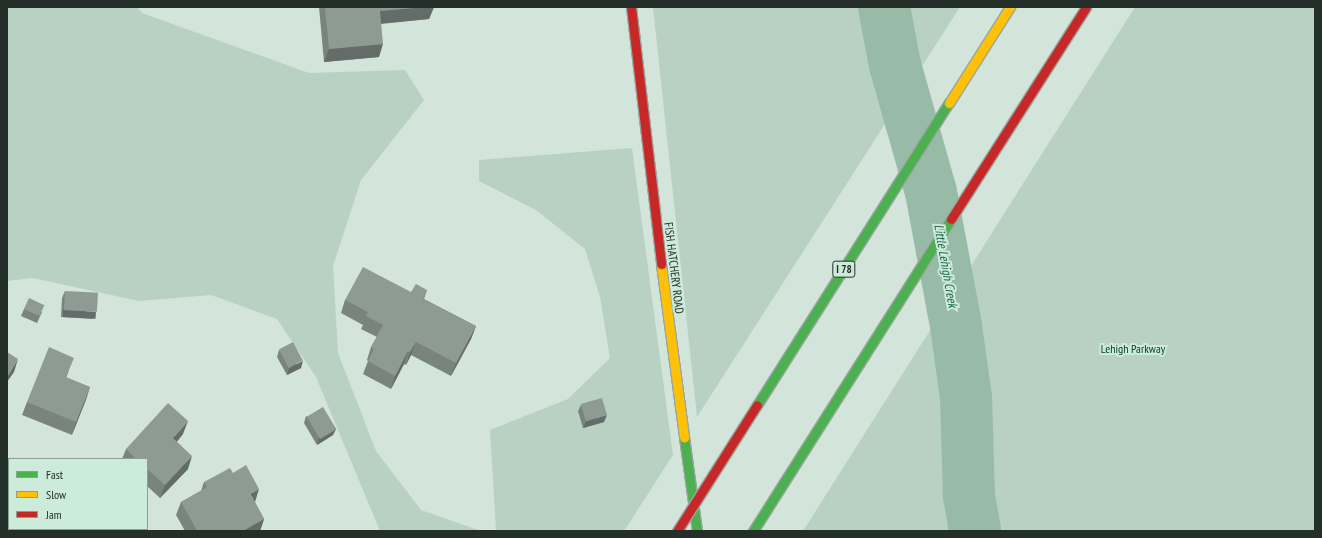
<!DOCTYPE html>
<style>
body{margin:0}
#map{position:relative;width:1322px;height:538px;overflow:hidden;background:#d3e4db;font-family:"PT Sans Narrow",sans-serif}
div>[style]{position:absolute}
.green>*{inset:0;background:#b9d1c3}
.river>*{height:52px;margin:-26px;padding:0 26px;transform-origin:26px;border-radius:26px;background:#98bba8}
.roads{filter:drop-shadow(1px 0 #99a69e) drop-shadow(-1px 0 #99a69e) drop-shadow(0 1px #99a69e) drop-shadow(0 -1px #99a69e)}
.street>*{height:22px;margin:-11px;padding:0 11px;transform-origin:11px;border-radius:11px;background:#f8fbfa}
.fast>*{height:9px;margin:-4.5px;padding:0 4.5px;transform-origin:4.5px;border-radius:4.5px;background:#4caf50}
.slow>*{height:9px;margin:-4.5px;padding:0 4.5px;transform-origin:4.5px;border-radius:4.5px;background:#ffc107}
.jam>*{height:9px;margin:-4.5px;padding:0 4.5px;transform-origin:4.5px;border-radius:4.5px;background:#c62828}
.bridges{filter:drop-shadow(1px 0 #99a69e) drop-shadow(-1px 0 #99a69e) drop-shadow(0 1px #99a69e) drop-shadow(0 -1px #99a69e)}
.fast-bridge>*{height:9px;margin:-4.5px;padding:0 4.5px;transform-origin:4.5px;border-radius:4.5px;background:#4caf50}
.slow-bridge>*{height:9px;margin:-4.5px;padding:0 4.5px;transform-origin:4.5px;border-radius:4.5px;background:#ffc107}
.jam-bridge>*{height:9px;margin:-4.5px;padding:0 4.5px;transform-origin:4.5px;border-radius:4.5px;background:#c62828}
.wall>*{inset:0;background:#7a847f}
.shaded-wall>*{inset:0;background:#636c68;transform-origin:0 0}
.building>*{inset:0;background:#8e9a94;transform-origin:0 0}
span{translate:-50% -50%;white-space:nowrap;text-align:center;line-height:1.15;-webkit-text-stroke:4px #ccebda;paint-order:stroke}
.shield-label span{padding:1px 3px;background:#ccebda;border:1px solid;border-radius:3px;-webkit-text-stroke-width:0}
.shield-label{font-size:11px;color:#242f29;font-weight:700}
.street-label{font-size:12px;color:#242f29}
.park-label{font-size:12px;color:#023e27}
.water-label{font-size:13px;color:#1c6546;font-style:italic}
.frame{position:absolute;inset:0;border:8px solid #242f29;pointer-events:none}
.legend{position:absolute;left:8px;top:458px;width:140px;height:72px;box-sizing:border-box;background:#ccebda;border:1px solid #89a093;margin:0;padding:5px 7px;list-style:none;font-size:12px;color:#242f29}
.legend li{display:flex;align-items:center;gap:8px;height:20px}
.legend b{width:20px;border:1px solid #89a093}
</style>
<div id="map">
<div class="green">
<i style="clip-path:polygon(7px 7px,137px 7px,142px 13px,309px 73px,405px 70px,424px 100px,361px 180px,333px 266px,338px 353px,376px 451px,421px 510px,481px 531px,380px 531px,316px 377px,277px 319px,211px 295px,139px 301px,33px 278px,7px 281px)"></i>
<i style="clip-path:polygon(653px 7px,960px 7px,697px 417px)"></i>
<i style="clip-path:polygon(1135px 7px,1315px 7px,1315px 531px,803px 531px)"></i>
<i style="clip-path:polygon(632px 148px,673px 455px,624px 531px,496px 531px,490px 430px,568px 399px,610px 358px,600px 297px,585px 249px,536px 210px,479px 181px,479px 160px)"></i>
</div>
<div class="river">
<i style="left:884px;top:7px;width:59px;rotate:79.3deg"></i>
<i style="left:895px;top:65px;width:132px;rotate:74.2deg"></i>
<i style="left:931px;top:192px;width:136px;rotate:79.4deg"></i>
<i style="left:956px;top:326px;width:72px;rotate:82deg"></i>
<i style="left:966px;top:397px;width:99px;rotate:88.3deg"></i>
<i style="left:969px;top:496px;width:36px;rotate:80deg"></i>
</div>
<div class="roads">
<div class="street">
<i style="left:7px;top:488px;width:2px;rotate:27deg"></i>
<i style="left:76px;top:529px;width:3px;rotate:45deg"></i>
</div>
<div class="fast">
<i style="left:684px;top:437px;width:95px;rotate:82.1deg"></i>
<i style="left:753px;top:531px;width:370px;rotate:-57.6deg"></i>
</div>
<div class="slow">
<i style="left:661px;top:264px;width:175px;rotate:82.4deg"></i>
</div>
<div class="jam">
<i style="left:631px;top:7px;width:259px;rotate:83.3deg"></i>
<i style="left:951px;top:219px;width:251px;rotate:-57.5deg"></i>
</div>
</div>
<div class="bridges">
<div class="fast-bridge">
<i style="left:757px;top:405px;width:358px;rotate:-57.6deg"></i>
</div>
<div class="slow-bridge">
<i style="left:949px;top:103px;width:114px;rotate:-57.6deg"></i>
</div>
<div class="jam-bridge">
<i style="left:677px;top:531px;width:149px;rotate:-57.6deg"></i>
</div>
</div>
<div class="wall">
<i style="clip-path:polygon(319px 7px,434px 7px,429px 19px,381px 24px,379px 57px,324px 62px)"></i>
<i style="clip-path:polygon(427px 290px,424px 299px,476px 326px,471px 339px,451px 376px,411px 355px,406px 365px,404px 364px,391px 389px,363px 374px,368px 361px,367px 360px,371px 347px,377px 337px,361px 329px,363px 325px,341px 313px,345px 300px)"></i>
<i style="clip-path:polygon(65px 291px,94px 319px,61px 317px,62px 298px)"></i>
<i style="clip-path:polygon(24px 309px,42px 312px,37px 323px,21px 316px)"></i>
<i style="clip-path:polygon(279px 350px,301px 368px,287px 375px,277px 357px)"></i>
<i style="clip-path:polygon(69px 370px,66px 378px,90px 387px,72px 435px,22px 415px,27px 402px)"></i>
<i style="clip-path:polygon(581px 405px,604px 422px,583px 428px,578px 411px)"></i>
<i style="clip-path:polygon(306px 416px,336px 429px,333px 435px,317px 445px,304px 423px)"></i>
<i style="clip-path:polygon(183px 434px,177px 442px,188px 469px,160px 498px,147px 486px,147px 459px,122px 459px,126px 449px)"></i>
<i style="clip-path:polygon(233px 473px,255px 502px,264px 519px,260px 531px,185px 531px,176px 515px,181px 502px,201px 491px,204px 482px)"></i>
</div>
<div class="shaded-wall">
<i style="clip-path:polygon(425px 7px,434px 7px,429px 19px,375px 24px,380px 11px)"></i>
<i style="clip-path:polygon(383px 44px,379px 57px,324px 62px,329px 49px)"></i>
<i style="left:63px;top:310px;width:33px;height:7px;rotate:3deg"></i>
<i style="clip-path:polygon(476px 326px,471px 339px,451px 376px,456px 363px)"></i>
<i style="clip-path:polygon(416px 342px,411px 355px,406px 365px,410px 352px)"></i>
<i style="clip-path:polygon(408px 351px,404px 364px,391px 389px,395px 376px)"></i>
<i style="clip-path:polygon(18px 359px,14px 372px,7px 382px,7px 377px)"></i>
<i style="clip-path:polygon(303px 361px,301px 368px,287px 375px,289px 368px)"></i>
<i style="clip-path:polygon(90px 387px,86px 400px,72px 435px,76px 422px)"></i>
<i style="clip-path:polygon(607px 415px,604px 422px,583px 428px,586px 421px)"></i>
<i style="clip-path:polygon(188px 421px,183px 434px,168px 451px,173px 438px)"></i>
<i style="clip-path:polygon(336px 429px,333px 435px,317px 445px,319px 438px)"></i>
<i style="clip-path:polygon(192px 456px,188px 469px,160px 498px,165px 485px)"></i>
<i style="clip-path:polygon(259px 489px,255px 502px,250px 494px)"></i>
<i style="clip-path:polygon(264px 519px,260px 531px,243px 531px)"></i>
</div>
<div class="building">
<i style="clip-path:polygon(325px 7px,425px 7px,380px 11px,383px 44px,329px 49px)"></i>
<i style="clip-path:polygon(363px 267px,411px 292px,416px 284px,427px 290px,423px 299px,476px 326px,456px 363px,416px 342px,410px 352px,408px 351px,395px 376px,368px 361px,374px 349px,371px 347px,383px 325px,366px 316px,368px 312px,345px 300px)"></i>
<i style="left:65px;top:291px;width:33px;height:19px;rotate:3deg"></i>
<i style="left:29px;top:298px;width:17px;height:12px;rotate:25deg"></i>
<i style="left:293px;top:342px;width:21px;height:16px;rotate:62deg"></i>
<i style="clip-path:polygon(49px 347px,74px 358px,66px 377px,90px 387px,76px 422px,27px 402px)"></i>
<i style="clip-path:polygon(7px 352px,18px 359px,7px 377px)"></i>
<i style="left:602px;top:398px;width:18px;height:22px;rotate:74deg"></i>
<i style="clip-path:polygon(168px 403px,188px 421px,173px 438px,192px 456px,165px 485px,147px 469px,147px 459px,136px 459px,126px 449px)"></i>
<i style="left:323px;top:407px;width:26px;height:19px;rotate:59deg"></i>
<i style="clip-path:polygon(246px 465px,259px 489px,250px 494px,264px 519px,243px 531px,197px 531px,181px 502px,207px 487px,204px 482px,230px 468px,233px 473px)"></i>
</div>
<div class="shield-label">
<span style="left:844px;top:269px">I 78</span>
</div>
<div class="street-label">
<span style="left:674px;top:268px;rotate:83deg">FISH HATCHERY ROAD</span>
</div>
<div class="park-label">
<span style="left:1133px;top:349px">Lehigh Parkway</span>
</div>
<div class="water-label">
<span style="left:945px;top:266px;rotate:80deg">Little Lehigh Creek</span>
</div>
<div class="frame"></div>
<ul class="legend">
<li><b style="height:5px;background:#4caf50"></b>Fast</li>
<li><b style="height:5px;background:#ffc107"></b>Slow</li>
<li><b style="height:5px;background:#c62828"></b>Jam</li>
</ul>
</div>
